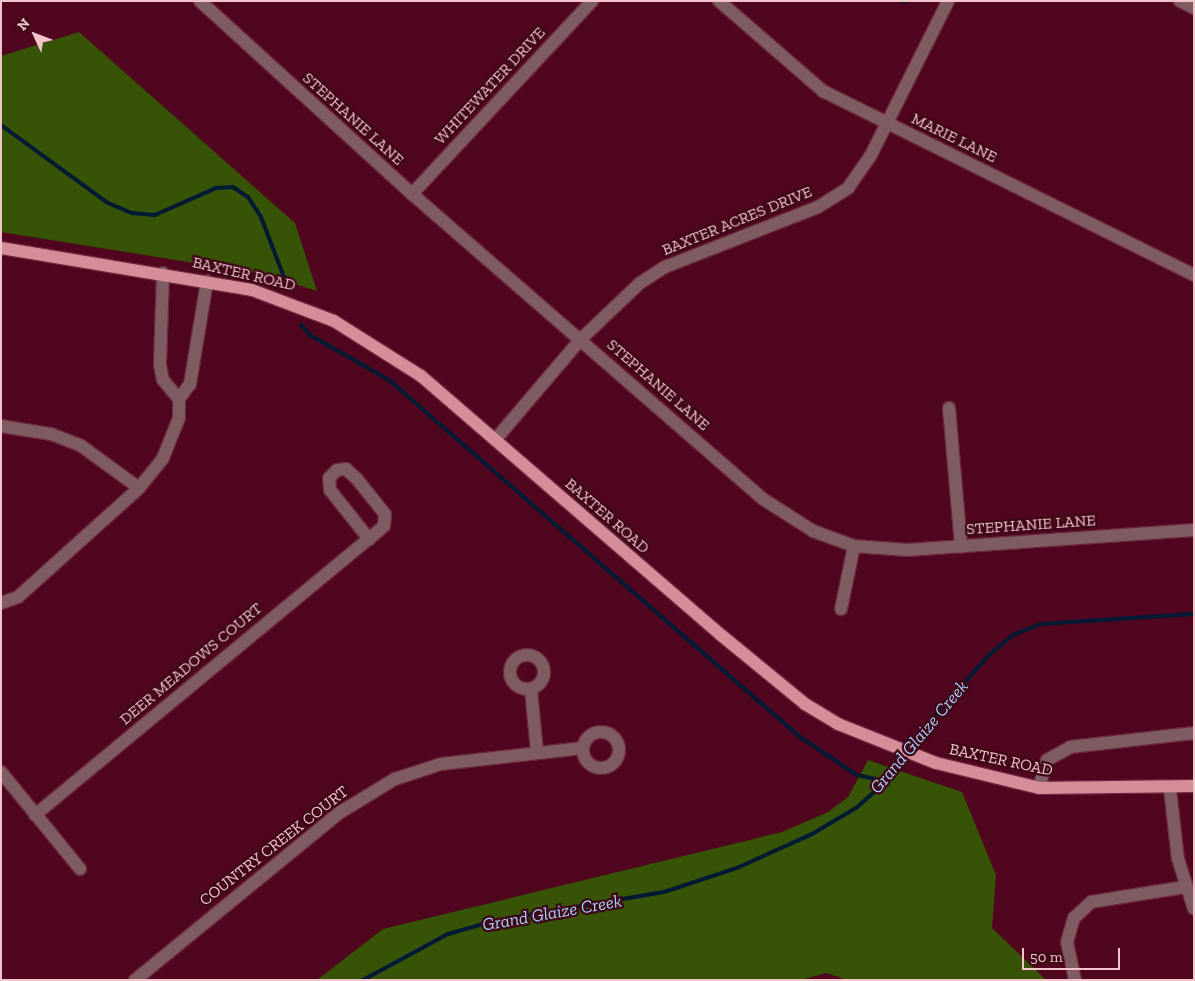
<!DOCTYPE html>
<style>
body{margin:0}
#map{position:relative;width:1195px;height:981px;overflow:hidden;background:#4f061e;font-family:"Zilla Slab",serif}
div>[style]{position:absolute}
.green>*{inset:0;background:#375306}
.stream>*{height:4px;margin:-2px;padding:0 2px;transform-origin:2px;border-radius:2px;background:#001a34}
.roads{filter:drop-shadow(1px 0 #6c283d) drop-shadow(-1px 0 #6c283d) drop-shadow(0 1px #6c283d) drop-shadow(0 -1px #6c283d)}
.minor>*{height:12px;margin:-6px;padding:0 6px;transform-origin:6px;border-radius:6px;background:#7f5c61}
.minor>.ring{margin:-6px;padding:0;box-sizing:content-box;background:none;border:12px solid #7f5c61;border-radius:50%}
.major>*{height:12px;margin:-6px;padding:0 6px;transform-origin:6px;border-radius:6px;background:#d58e99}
span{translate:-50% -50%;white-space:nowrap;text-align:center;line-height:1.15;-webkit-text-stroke:4.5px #3d0717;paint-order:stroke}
.street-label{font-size:16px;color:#f2c5cb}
.water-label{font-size:18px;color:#a6cff8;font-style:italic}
.frame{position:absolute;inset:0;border:2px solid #f2c5cb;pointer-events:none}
.north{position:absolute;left:10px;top:10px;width:50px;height:50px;-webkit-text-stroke:4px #3d0717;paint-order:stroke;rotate:313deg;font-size:14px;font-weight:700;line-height:20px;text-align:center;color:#f2c5cb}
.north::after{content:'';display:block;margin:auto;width:18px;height:22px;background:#f2c5cb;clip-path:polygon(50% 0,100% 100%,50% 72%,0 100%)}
.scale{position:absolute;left:1022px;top:948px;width:98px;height:22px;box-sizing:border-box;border:2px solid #f2c5cb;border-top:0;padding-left:6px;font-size:15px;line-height:18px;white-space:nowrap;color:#f2c5cb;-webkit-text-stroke:4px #3d0717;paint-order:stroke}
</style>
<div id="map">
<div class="green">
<i style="clip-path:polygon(79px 32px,295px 223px,317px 291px,263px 274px,1px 232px,1px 56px)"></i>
<i style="clip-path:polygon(868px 760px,962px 792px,996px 875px,992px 928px,1046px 980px,848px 980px,826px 973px,801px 980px,317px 980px,383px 929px,782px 832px,828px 812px,848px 797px)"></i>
</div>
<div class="stream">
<i style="left:903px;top:1px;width:3px;rotate:18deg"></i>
<i style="left:1px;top:125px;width:132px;rotate:36.1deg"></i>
<i style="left:108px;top:203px;width:26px;rotate:23deg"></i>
<i style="left:132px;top:213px;width:23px;rotate:5deg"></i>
<i style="left:155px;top:215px;width:67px;rotate:-23.9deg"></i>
<i style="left:216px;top:188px;width:17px;rotate:-3deg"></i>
<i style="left:233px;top:187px;width:18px;rotate:34deg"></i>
<i style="left:248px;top:197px;width:24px;rotate:57deg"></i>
<i style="left:261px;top:217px;width:67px;rotate:69.1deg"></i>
<i style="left:301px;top:325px;width:13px;rotate:48deg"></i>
<i style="left:310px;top:335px;width:91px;rotate:29.7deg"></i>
<i style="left:389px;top:380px;width:544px;rotate:40.98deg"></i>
<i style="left:800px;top:737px;width:69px;rotate:33.7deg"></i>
<i style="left:857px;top:775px;width:30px;rotate:12deg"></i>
<i style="left:363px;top:980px;width:97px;rotate:-28.4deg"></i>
<i style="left:448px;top:934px;width:48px;rotate:-15.8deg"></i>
<i style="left:494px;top:921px;width:172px;rotate:-9.7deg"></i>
<i style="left:664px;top:892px;width:77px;rotate:-18.2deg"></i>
<i style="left:737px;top:868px;width:82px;rotate:-24.4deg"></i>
<i style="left:812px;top:834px;width:51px;rotate:-30.6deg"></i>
<i style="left:856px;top:808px;width:41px;rotate:-41.1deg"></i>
<i style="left:887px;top:781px;width:63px;rotate:-55.3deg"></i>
<i style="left:923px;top:729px;width:99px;rotate:-48.3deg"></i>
<i style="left:989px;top:655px;width:31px;rotate:-40deg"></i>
<i style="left:1013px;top:635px;width:29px;rotate:-22deg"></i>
<i style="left:1040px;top:624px;width:154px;rotate:-3.7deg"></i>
</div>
<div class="roads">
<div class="minor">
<i style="left:200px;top:1px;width:287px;rotate:42.3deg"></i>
<i style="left:412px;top:194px;width:465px;rotate:41deg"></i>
<i style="left:763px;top:499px;width:59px;rotate:32.6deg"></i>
<i style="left:813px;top:531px;width:44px;rotate:20.1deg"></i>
<i style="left:854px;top:546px;width:53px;rotate:4.3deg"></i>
<i style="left:907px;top:550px;width:288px;rotate:-4deg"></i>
<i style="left:719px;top:1px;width:138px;rotate:40.9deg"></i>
<i style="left:823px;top:91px;width:414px;rotate:26.4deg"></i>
<i style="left:1180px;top:1px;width:16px;rotate:27deg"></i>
<i style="left:412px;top:194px;width:264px;rotate:-47deg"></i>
<i style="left:163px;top:273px;width:92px;rotate:91.9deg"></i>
<i style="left:160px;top:365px;width:15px;rotate:79deg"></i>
<i style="left:163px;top:380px;width:25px;rotate:50deg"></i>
<i style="left:949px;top:408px;width:139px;rotate:85deg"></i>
<i style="left:1px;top:426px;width:51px;rotate:9.1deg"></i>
<i style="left:51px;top:434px;width:31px;rotate:21deg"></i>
<i style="left:80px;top:445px;width:73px;rotate:36.1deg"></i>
<i style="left:495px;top:440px;width:133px;rotate:-49.6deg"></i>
<i style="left:581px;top:339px;width:81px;rotate:-43.5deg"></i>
<i style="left:640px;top:283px;width:30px;rotate:-33deg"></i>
<i style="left:665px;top:267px;width:164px;rotate:-21.4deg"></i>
<i style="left:818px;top:207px;width:36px;rotate:-32deg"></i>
<i style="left:848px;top:188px;width:38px;rotate:-55deg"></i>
<i style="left:870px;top:157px;width:174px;rotate:-63.4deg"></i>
<i style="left:1px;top:603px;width:18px;rotate:-19deg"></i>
<i style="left:18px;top:597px;width:163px;rotate:-42deg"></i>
<i style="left:139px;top:488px;width:38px;rotate:-51deg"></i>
<i style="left:163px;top:458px;width:43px;rotate:-68.2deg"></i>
<i style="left:179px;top:418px;width:19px;rotate:-90deg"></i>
<i style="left:179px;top:399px;width:19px;rotate:-54deg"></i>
<i style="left:190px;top:384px;width:104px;rotate:-80.6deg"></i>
<i style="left:841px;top:609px;width:64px;rotate:-78.3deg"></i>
<i class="ring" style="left:510px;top:655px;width:22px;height:22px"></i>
<i style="left:531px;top:690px;width:61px;rotate:84.4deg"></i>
<i class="ring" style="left:583px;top:732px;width:24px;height:24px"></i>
<i style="left:1px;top:772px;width:125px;rotate:50.8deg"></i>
<i style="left:1039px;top:788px;width:29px;rotate:-74deg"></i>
<i style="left:1047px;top:760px;width:26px;rotate:-29deg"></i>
<i style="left:1070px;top:747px;width:125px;rotate:-6.4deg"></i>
<i style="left:1170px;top:789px;width:70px;rotate:83.5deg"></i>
<i style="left:1178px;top:859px;width:52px;rotate:72.3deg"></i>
<i style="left:35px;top:815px;width:433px;rotate:-39.6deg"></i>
<i style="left:369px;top:539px;width:20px;rotate:-41deg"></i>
<i style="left:384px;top:526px;width:12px;rotate:-85deg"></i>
<i style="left:385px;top:514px;width:45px;rotate:-128.7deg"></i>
<i style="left:357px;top:479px;width:15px;rotate:-138deg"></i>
<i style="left:346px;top:469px;width:9px;rotate:174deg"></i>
<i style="left:337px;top:470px;width:11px;rotate:135deg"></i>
<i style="left:329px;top:478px;width:12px;rotate:85deg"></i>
<i style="left:330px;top:490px;width:63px;rotate:51.5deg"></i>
<i style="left:135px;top:980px;width:264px;rotate:-39.3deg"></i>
<i style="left:339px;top:813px;width:66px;rotate:-31.3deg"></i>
<i style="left:395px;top:779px;width:48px;rotate:-18.1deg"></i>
<i style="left:441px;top:764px;width:143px;rotate:-6.4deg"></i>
<i style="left:1075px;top:980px;width:39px;rotate:-102deg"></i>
<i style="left:1067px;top:942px;width:25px;rotate:-74deg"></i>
<i style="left:1074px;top:918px;width:23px;rotate:-43deg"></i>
<i style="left:1091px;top:902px;width:95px;rotate:-9.1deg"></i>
</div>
<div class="major">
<i style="left:1px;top:248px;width:254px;rotate:9.5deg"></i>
<i style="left:252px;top:290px;width:88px;rotate:20.7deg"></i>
<i style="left:334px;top:321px;width:103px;rotate:32.3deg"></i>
<i style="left:421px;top:376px;width:396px;rotate:40.8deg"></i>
<i style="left:721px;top:635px;width:109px;rotate:39.4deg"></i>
<i style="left:805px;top:704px;width:39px;rotate:31deg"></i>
<i style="left:838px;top:724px;width:105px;rotate:21.7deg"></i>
<i style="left:936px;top:763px;width:106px;rotate:13.6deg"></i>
<i style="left:1039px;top:788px;width:155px;rotate:-0.7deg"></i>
</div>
</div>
<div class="street-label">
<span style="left:490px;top:86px;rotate:-47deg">WHITEWATER DRIVE</span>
<span style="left:353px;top:119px;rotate:42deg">STEPHANIE LANE</span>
<span style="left:954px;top:138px;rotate:26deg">MARIE LANE</span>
<span style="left:737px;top:221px;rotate:-22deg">BAXTER ACRES DRIVE</span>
<span style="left:244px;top:274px;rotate:13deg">BAXTER ROAD</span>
<span style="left:658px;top:385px;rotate:41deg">STEPHANIE LANE</span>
<span style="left:607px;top:516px;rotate:41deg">BAXTER ROAD</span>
<span style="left:1031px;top:525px;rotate:-4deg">STEPHANIE LANE</span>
<span style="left:191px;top:664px;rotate:-40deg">DEER MEADOWS COURT</span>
<span style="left:1001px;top:760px;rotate:12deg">BAXTER ROAD</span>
<span style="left:274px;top:846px;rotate:-38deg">COUNTRY CREEK COURT</span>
</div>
<div class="water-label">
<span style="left:919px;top:737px;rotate:-50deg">Grand Glaize Creek</span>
<span style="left:552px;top:913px;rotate:-10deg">Grand Glaize Creek</span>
</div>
<div class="frame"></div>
<div class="north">N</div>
<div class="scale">50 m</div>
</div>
